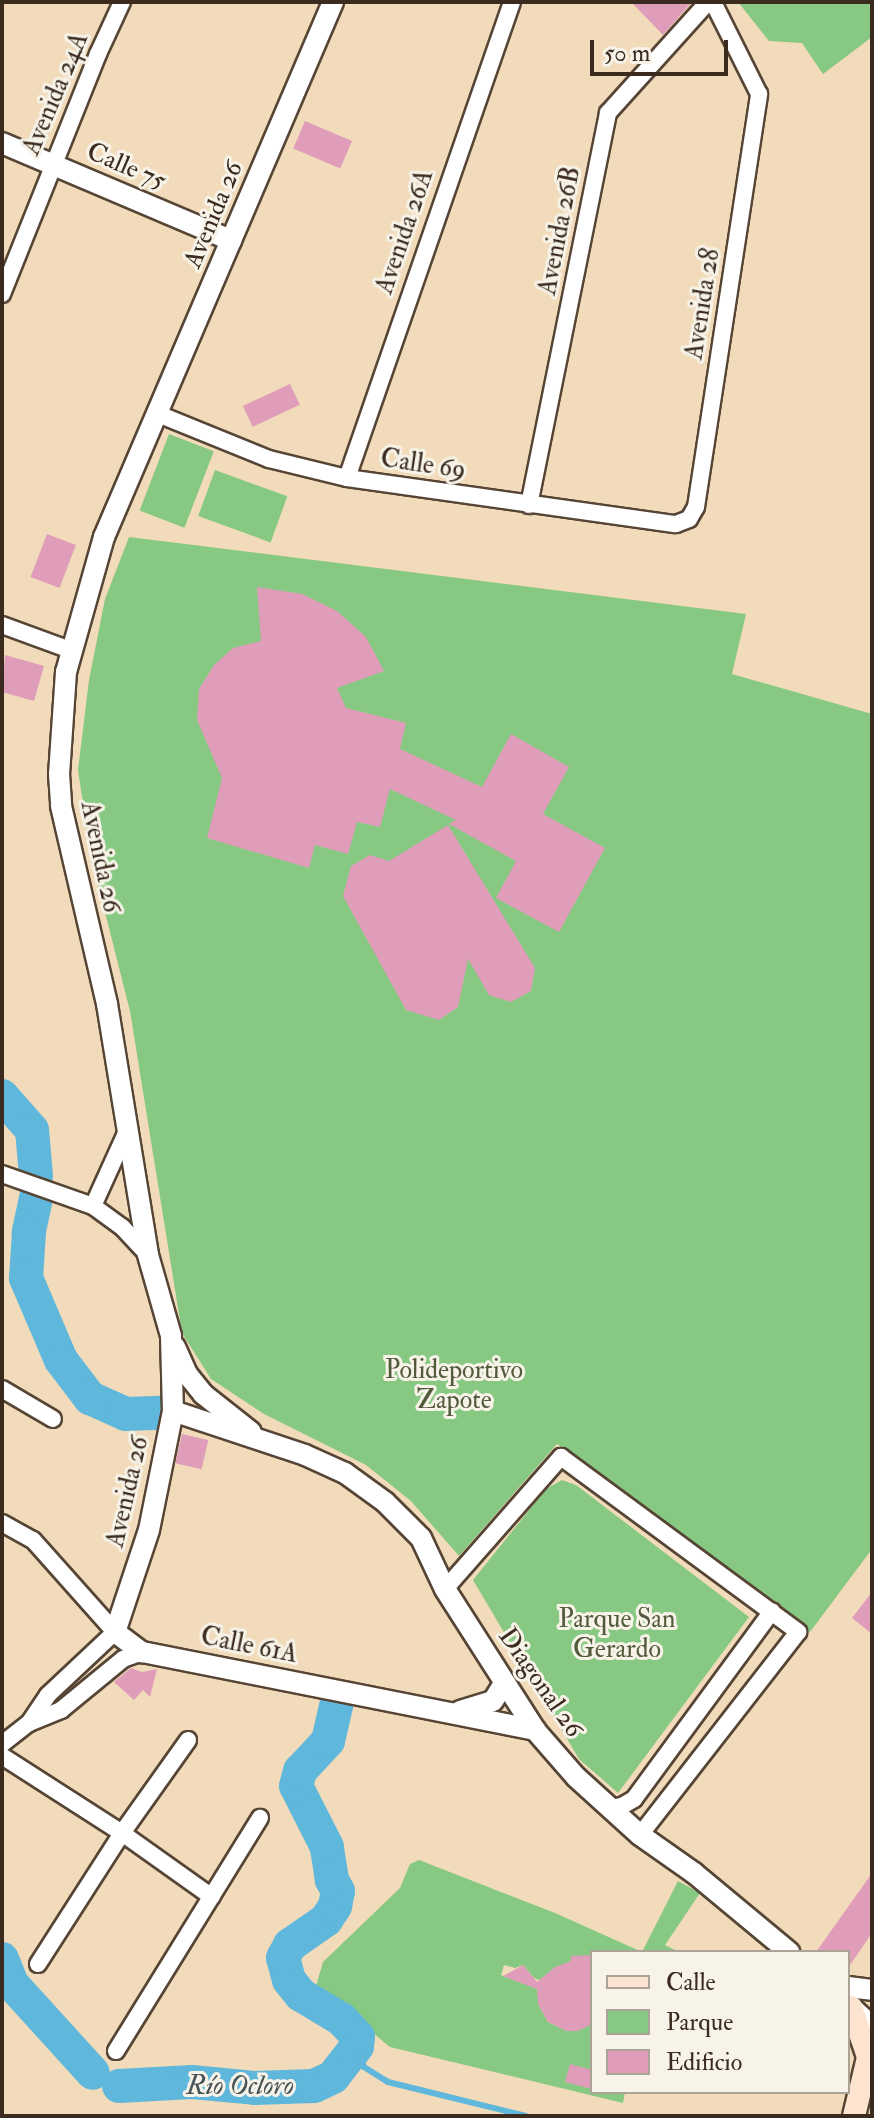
<!DOCTYPE html>
<meta charset="utf-8">
<style>
body{margin:0}
#map{position:relative;width:874px;height:2118px;overflow:hidden;background:#f1dbba;font-family:"IM FELL Double Pica",serif}
div>[style]{position:absolute}
.green>*{inset:0;background:#87c982;transform-origin:0 0}
.stream>*{height:6px;margin:-3px;padding:0 3px;transform-origin:3px;border-radius:3px;background:#60b7dc}
.river>*{height:34px;margin:-17px;padding:0 17px;transform-origin:17px;border-radius:17px;background:#60b7dc}
.building>*{inset:0;background:#e09db9;transform-origin:0 0}
.roads{filter:drop-shadow(2px 0 #564535) drop-shadow(-2px 0 #564535) drop-shadow(0 2px #564535) drop-shadow(0 -2px #564535)}
.minor>*{height:16px;margin:-8px;padding:0 8px;transform-origin:8px;border-radius:8px;background:#fff}
.tertiary>*{height:20px;margin:-10px;padding:0 10px;transform-origin:10px;border-radius:10px;background:#fff}
.secondary>*{height:22px;margin:-11px;padding:0 11px;transform-origin:11px;border-radius:11px;background:#fde4d1}
span{translate:-50% -50%;white-space:nowrap;text-align:center;line-height:1.15;-webkit-text-stroke:6px #f7f3e8;paint-order:stroke}
.street-label{font-size:26px;color:#3b2a1e}
.park-label{font-size:26px;color:#525a3c}
.water-label{font-size:28px;color:#465457;font-style:italic}
.frame{position:absolute;inset:0;border:4px solid #3b2a1e;pointer-events:none}
.legend{position:absolute;left:590px;top:1950px;width:260px;height:144px;box-sizing:border-box;background:#f7f3e8;border:2px solid #aca397;margin:0;padding:10px 14px;list-style:none;font-size:24px;color:#3b2a1e}
.legend li{display:flex;align-items:center;gap:16px;height:40px}
.legend b{width:40px;border:2px solid #aca397}
.scale{position:absolute;left:590px;top:40px;width:138px;height:36px;box-sizing:border-box;border:4px solid #3b2a1e;border-top:0;padding-left:10px;font-size:24px;line-height:28px;white-space:nowrap;color:#3b2a1e;-webkit-text-stroke:6px #f7f3e8;paint-order:stroke}
</style>
<div id="map">
<div class="green">
<i style="clip-path:polygon(738px 2px,872px 2px,872px 37px,823px 74px,802px 43px,769px 41px)"></i>
<i style="left:169px;top:434px;width:48px;height:82px;rotate:21deg"></i>
<i style="left:215px;top:470px;width:77px;height:49px;rotate:20deg"></i>
<i style="clip-path:polygon(129px 537px,746px 614px,732px 674px,872px 714px,872px 1549px,810px 1632px,557px 1444px,459px 1556px,411px 1501px,366px 1465px,264px 1414px,211px 1379px,182px 1333px,130px 1011px,91px 857px,78px 770px,89px 680px,105px 599px)"></i>
<i style="clip-path:polygon(562px 1480px,576px 1485px,749px 1617px,618px 1793px,579px 1759px,473px 1580px,546px 1489px)"></i>
<i style="clip-path:polygon(419px 1860px,555px 1913px,642px 1952px,678px 1881px,700px 1893px,665px 1945px,679px 1952px,592px 1952px,592px 1957px,555px 1967px,541px 1981px,534px 1978px,523px 1965px,515px 1968px,504px 1965px,501px 1975px,538px 1989px,538px 2004px,548px 2022px,567px 2031px,592px 2024px,592px 2092px,625px 2092px,623px 2103px,390px 2047px,316px 1986px,323px 1962px,400px 1888px,410px 1864px)"></i>
</div>
<div class="stream">
<i style="left:357px;top:2046px;width:22px;rotate:72deg"></i>
<i style="left:364px;top:2067px;width:28px;rotate:32deg"></i>
<i style="left:388px;top:2082px;width:142px;rotate:13.8deg"></i>
</div>
<div class="river">
<i style="left:2px;top:1096px;width:45px;rotate:48.6deg"></i>
<i style="left:32px;top:1130px;width:46px;rotate:85deg"></i>
<i style="left:36px;top:1198px;width:35px;rotate:102deg"></i>
<i style="left:29px;top:1232px;width:46px;rotate:93.7deg"></i>
<i style="left:26px;top:1278px;width:89px;rotate:66.9deg"></i>
<i style="left:61px;top:1360px;width:48px;rotate:52.7deg"></i>
<i style="left:90px;top:1398px;width:39px;rotate:24deg"></i>
<i style="left:126px;top:1414px;width:35px;rotate:-2deg"></i>
<i style="left:2px;top:1959px;width:27px;rotate:68deg"></i>
<i style="left:12px;top:1984px;width:120px;rotate:47.7deg"></i>
<i style="left:119px;top:2086px;width:73px;rotate:-3.1deg"></i>
<i style="left:192px;top:2082px;width:63px;rotate:5.4deg"></i>
<i style="left:255px;top:2088px;width:59px;rotate:-1.9deg"></i>
<i style="left:314px;top:2086px;width:21px;rotate:-25deg"></i>
<i style="left:333px;top:2077px;width:39px;rotate:-52deg"></i>
<i style="left:357px;top:2046px;width:9px;rotate:-84deg"></i>
<i style="left:358px;top:2037px;width:25px;rotate:-133deg"></i>
<i style="left:341px;top:2019px;width:47px;rotate:-149deg"></i>
<i style="left:301px;top:1995px;width:19px;rotate:-129deg"></i>
<i style="left:289px;top:1980px;width:23px;rotate:-105deg"></i>
<i style="left:283px;top:1958px;width:15px;rotate:-62deg"></i>
<i style="left:290px;top:1945px;width:44px;rotate:-34.8deg"></i>
<i style="left:326px;top:1920px;width:17px;rotate:-57deg"></i>
<i style="left:335px;top:1906px;width:15px;rotate:-79deg"></i>
<i style="left:338px;top:1891px;width:13px;rotate:-119deg"></i>
<i style="left:332px;top:1880px;width:33px;rotate:-99deg"></i>
<i style="left:327px;top:1847px;width:68px;rotate:-116.9deg"></i>
<i style="left:296px;top:1786px;width:16px;rotate:-75deg"></i>
<i style="left:300px;top:1771px;width:41px;rotate:-47deg"></i>
<i style="left:328px;top:1741px;width:37px;rotate:-77deg"></i>
</div>
<div class="building">
<i style="clip-path:polygon(631px 2px,692px 2px,663px 35px)"></i>
<i style="left:305px;top:121px;width:51px;height:30px;rotate:23deg"></i>
<i style="left:290px;top:384px;width:23px;height:52px;rotate:65deg"></i>
<i style="left:47px;top:534px;width:31px;height:46px;rotate:21deg"></i>
<i style="clip-path:polygon(257px 587px,302px 594px,337px 611px,366px 637px,384px 671px,337px 688px,346px 708px,406px 723px,400px 749px,482px 787px,511px 734px,569px 767px,543px 814px,605px 848px,559px 932px,496px 898px,516px 861px,449px 824px,456px 820px,390px 789px,380px 827px,357px 822px,348px 854px,315px 845px,309px 868px,207px 838px,222px 778px,197px 720px,199px 689px,214px 665px,233px 648px,261px 641px)"></i>
<i style="clip-path:polygon(5px 655px,44px 666px,34px 701px,2px 692px)"></i>
<i style="clip-path:polygon(448px 825px,535px 968px,531px 991px,511px 1002px,489px 995px,468px 959px,458px 1007px,439px 1020px,406px 1010px,343px 896px,351px 866px,370px 855px,389px 861px)"></i>
<i style="left:182px;top:1434px;width:27px;height:30px;rotate:13deg"></i>
<i style="clip-path:polygon(872px 1592px,872px 1634px,852px 1618px)"></i>
<i style="clip-path:polygon(131px 1668px,142px 1672px,157px 1669px,150px 1697px,143px 1690px,134px 1700px,114px 1682px)"></i>
<i style="clip-path:polygon(872px 1873px,872px 1933px,848px 1968px,848px 1952px,816px 1952px)"></i>
<i style="clip-path:polygon(592px 1955px,592px 2024px,578px 2031px,567px 2031px,548px 2022px,538px 2004px,537px 1989px,503px 1976px,523px 1965px,537px 1982px,555px 1967px,571px 1961px,571px 1956px)"></i>
<i style="clip-path:polygon(570px 2064px,592px 2070px,592px 2089px,565px 2082px)"></i>
</div>
<div class="roads">
<div class="minor">
<i style="left:2px;top:294px;width:258px;rotate:-68.2deg"></i>
<i style="left:98px;top:54px;width:57px;rotate:-65.2deg"></i>
<i style="left:158px;top:414px;width:120px;rotate:22.1deg"></i>
<i style="left:269px;top:459px;width:80px;rotate:13.7deg"></i>
<i style="left:347px;top:478px;width:332px;rotate:8deg"></i>
<i style="left:676px;top:524px;width:14px;rotate:-21deg"></i>
<i style="left:689px;top:519px;width:14px;rotate:-60deg"></i>
<i style="left:696px;top:507px;width:418px;rotate:-81.3deg"></i>
<i style="left:759px;top:94px;width:103px;rotate:-116.6deg"></i>
<i style="left:347px;top:478px;width:504px;rotate:-70.88deg"></i>
<i style="left:529px;top:505px;width:400px;rotate:-78.6deg"></i>
<i style="left:608px;top:113px;width:149px;rotate:-48deg"></i>
<i style="left:2px;top:625px;width:72px;rotate:20.2deg"></i>
<i style="left:2px;top:1174px;width:96px;rotate:19.4deg"></i>
<i style="left:93px;top:1206px;width:36px;rotate:36deg"></i>
<i style="left:122px;top:1227px;width:38px;rotate:47deg"></i>
<i style="left:93px;top:1206px;width:85px;rotate:-65.6deg"></i>
<i style="left:2px;top:1389px;width:59px;rotate:30.5deg"></i>
<i style="left:2px;top:1523px;width:35px;rotate:29deg"></i>
<i style="left:33px;top:1540px;width:123px;rotate:48.3deg"></i>
<i style="left:115px;top:1632px;width:92px;rotate:136.8deg"></i>
<i style="left:48px;top:1695px;width:34px;rotate:124deg"></i>
<i style="left:445px;top:1589px;width:176px;rotate:-48.7deg"></i>
<i style="left:561px;top:1457px;width:295px;rotate:36.4deg"></i>
<i style="left:798px;top:1632px;width:257px;rotate:127.9deg"></i>
<i style="left:2px;top:1744px;width:34px;rotate:-38deg"></i>
<i style="left:29px;top:1723px;width:35px;rotate:-22deg"></i>
<i style="left:61px;top:1710px;width:80px;rotate:-39.4deg"></i>
<i style="left:123px;top:1659px;width:20px;rotate:-20deg"></i>
<i style="left:2px;top:1756px;width:143px;rotate:32.7deg"></i>
<i style="left:122px;top:1833px;width:110px;rotate:35.4deg"></i>
<i style="left:608px;top:1808px;width:14px;rotate:-8deg"></i>
<i style="left:622px;top:1806px;width:14px;rotate:-30deg"></i>
<i style="left:634px;top:1799px;width:233px;rotate:-53.7deg"></i>
<i style="left:38px;top:1964px;width:156px;rotate:-57.3deg"></i>
<i style="left:122px;top:1833px;width:114px;rotate:-54.6deg"></i>
<i style="left:116px;top:2051px;width:274px;rotate:-58.3deg"></i>
</div>
<div class="tertiary">
<i style="left:333px;top:2px;width:582px;rotate:113.17deg"></i>
<i style="left:104px;top:537px;width:140px;rotate:105.7deg"></i>
<i style="left:66px;top:672px;width:102px;rotate:93.9deg"></i>
<i style="left:59px;top:774px;width:32px;rotate:86deg"></i>
<i style="left:61px;top:806px;width:203px;rotate:76.9deg"></i>
<i style="left:107px;top:1004px;width:254px;rotate:80.7deg"></i>
<i style="left:148px;top:1255px;width:84px;rotate:74.1deg"></i>
<i style="left:171px;top:1336px;width:75px;rotate:88.5deg"></i>
<i style="left:173px;top:1411px;width:121px;rotate:101.4deg"></i>
<i style="left:149px;top:1530px;width:108px;rotate:108.4deg"></i>
<i style="left:115px;top:1632px;width:34px;rotate:37deg"></i>
<i style="left:142px;top:1652px;width:401px;rotate:11.2deg"></i>
<i style="left:2px;top:143px;width:249px;rotate:23deg"></i>
<i style="left:175px;top:1347px;width:30px;rotate:66deg"></i>
<i style="left:187px;top:1374px;width:26px;rotate:51deg"></i>
<i style="left:203px;top:1394px;width:61px;rotate:38.4deg"></i>
<i style="left:173px;top:1411px;width:139px;rotate:18.4deg"></i>
<i style="left:305px;top:1455px;width:44px;rotate:24.2deg"></i>
<i style="left:345px;top:1473px;width:49px;rotate:35.9deg"></i>
<i style="left:385px;top:1502px;width:51px;rotate:45deg"></i>
<i style="left:421px;top:1538px;width:56px;rotate:64.8deg"></i>
<i style="left:445px;top:1589px;width:167px;rotate:57.4deg"></i>
<i style="left:535px;top:1730px;width:62px;rotate:48.9deg"></i>
<i style="left:576px;top:1777px;width:86px;rotate:42.2deg"></i>
<i style="left:640px;top:1835px;width:66px;rotate:35.1deg"></i>
<i style="left:694px;top:1873px;width:124px;rotate:39.7deg"></i>
<i style="left:460px;top:1711px;width:34px;rotate:-17deg"></i>
<i style="left:493px;top:1701px;width:22px;rotate:-58deg"></i>
<i style="left:848px;top:1987px;width:24px;rotate:7deg"></i>
<i style="left:848px;top:2004px;width:33px;rotate:43deg"></i>
</div>
<div class="secondary">
<i style="left:851px;top:2007px;width:53px;rotate:71.2deg"></i>
<i style="left:854px;top:2116px;width:77px;rotate:-76.5deg"></i>
</div>
</div>
<div class="street-label">
<span style="left:56px;top:94px;rotate:-67deg">Avenida 24A</span>
<span style="left:126px;top:167px;rotate:23deg">Calle 75</span>
<span style="left:214px;top:215px;rotate:-67deg">Avenida 26</span>
<span style="left:560px;top:231px;rotate:-79deg">Avenida 26B</span>
<span style="left:405px;top:232px;rotate:-71deg">Avenida 26A</span>
<span style="left:703px;top:304px;rotate:-81deg">Avenida 28</span>
<span style="left:423px;top:465px;rotate:8deg">Calle 69</span>
<span style="left:100px;top:857px;rotate:78deg">Avenida 26</span>
<span style="left:128px;top:1492px;rotate:-77deg">Avenida 26</span>
<span style="left:249px;top:1646px;rotate:11deg">Calle 61A</span>
<span style="left:540px;top:1683px;rotate:55deg">Diagonal 26</span>
</div>
<div class="park-label">
<span style="left:454px;top:1386px">Polideportivo<br>Zapote</span>
<span style="left:617px;top:1635px">Parque San<br>Gerardo</span>
</div>
<div class="water-label">
<span style="left:240px;top:2086px">Río Ocloro</span>
</div>
<div class="frame"></div>
<ul class="legend">
<li><b style="height:10px;background:#fde4d1"></b>Calle</li>
<li><b style="height:22px;background:#87c982"></b>Parque</li>
<li><b style="height:22px;background:#e09db9"></b>Edificio</li>
</ul>
<div class="scale">50 m</div>
</div>
